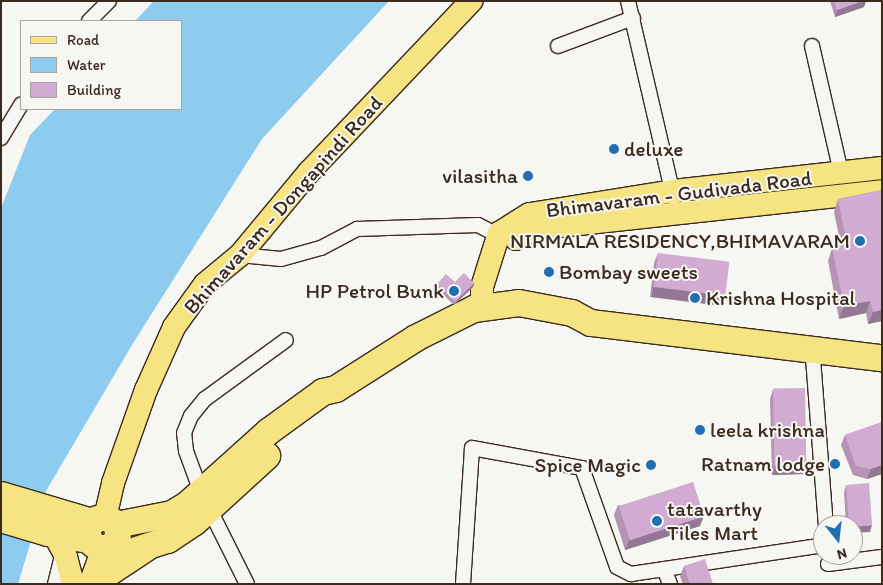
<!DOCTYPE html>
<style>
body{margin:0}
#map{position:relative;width:883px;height:585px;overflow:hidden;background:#f6f6f2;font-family:Itim,sans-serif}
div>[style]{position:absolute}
.water>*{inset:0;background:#8eccef}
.roads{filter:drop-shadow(1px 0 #3b2a1e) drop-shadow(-1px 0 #3b2a1e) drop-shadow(0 1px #3b2a1e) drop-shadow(0 -1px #3b2a1e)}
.street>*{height:14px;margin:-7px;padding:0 7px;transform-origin:7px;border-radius:7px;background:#f6f6f2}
.primary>*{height:22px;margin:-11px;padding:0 11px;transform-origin:11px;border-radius:11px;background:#f6e381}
.highway>*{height:26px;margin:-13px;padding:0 13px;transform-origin:13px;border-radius:13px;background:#f6e381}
.highway>.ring{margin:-13px;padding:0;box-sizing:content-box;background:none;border:26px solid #f6e381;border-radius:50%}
.wall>*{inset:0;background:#b593b5}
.shaded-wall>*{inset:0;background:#937893;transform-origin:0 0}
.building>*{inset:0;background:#d2abd2;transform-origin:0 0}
.dots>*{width:14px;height:14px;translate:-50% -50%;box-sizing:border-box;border:2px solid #f6f6f2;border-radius:50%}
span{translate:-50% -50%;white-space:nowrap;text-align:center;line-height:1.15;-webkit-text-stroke:4px #f6f6f2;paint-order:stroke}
.poi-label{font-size:21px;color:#3b2a1e}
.left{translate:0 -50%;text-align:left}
.right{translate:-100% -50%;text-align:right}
.street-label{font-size:21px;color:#3b2a1e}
.frame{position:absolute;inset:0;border:2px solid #3b2a1e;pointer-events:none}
.legend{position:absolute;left:20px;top:20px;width:162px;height:90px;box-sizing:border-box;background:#f6f6f2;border:1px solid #aba49d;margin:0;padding:6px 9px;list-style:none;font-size:15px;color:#3b2a1e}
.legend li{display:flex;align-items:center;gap:10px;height:25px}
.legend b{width:25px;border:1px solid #aba49d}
.north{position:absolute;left:813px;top:515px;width:50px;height:50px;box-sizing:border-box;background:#f6f6f2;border:1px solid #aba49d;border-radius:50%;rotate:164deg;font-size:14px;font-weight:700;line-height:20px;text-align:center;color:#3b2a1e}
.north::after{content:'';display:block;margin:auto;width:18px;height:22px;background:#1f6fb2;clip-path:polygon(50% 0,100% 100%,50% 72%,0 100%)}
</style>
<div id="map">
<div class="water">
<i style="clip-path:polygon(154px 1px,389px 1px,262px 139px,132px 345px,46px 491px,18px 584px,1px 584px,1px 208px,30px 135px,55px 109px,181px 109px,181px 21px,135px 21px)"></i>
</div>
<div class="roads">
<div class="street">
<i style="left:628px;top:1px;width:202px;rotate:76.9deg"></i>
<i style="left:89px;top:21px;width:28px;rotate:-45deg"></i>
<i style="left:558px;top:46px;width:80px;rotate:-20.5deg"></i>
<i style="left:812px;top:46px;width:130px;rotate:77.1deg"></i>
<i style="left:1px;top:138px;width:39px;rotate:-59deg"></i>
<i style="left:240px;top:255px;width:41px;rotate:5.6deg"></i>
<i style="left:281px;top:259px;width:41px;rotate:-15.4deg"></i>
<i style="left:321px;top:248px;width:41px;rotate:-27.8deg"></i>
<i style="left:357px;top:229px;width:121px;rotate:-1.9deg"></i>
<i style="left:478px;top:225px;width:29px;rotate:27deg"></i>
<i style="left:812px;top:345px;width:181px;rotate:85.6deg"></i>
<i style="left:828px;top:564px;width:54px;rotate:-7.4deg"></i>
<i style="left:664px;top:569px;width:16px;rotate:68deg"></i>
<i style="left:55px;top:584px;width:32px;rotate:-76deg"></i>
<i style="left:247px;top:584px;width:103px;rotate:-116.6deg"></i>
<i style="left:201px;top:492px;width:44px;rotate:-110.1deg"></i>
<i style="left:186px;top:451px;width:18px;rotate:-96deg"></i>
<i style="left:184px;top:433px;width:18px;rotate:-68deg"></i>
<i style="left:191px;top:416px;width:22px;rotate:-51deg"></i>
<i style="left:205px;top:399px;width:100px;rotate:-36.1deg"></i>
<i style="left:463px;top:584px;width:136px;rotate:-86.2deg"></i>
<i style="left:472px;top:448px;width:112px;rotate:10.3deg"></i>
<i style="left:582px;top:468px;width:105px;rotate:70.5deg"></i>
<i style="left:617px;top:567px;width:16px;rotate:27deg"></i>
<i style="left:631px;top:574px;width:190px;rotate:-8.5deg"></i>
<i style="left:819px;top:546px;width:6px;rotate:-45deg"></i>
</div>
<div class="primary">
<i style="left:516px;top:239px;width:20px;rotate:-30deg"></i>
<i style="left:533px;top:229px;width:351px;rotate:-6.2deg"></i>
<i style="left:482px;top:309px;width:22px;rotate:-90deg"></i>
<i style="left:482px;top:287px;width:57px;rotate:-72.5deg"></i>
<i style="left:499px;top:233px;width:36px;rotate:-32deg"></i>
<i style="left:530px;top:214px;width:145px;rotate:-9.1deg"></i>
<i style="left:673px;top:191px;width:210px;rotate:-6.3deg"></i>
<i style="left:105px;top:518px;width:36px;rotate:-77deg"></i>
<i style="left:113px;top:483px;width:99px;rotate:-70.5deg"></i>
<i style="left:146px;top:390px;width:69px;rotate:-66deg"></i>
<i style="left:174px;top:327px;width:53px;rotate:-54.2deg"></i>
<i style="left:205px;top:284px;width:45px;rotate:-39.6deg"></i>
<i style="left:240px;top:255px;width:108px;rotate:-50.3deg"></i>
<i style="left:309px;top:172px;width:236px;rotate:-46.5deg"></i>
<i style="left:54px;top:534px;width:26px;rotate:62deg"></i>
<i style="left:66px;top:557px;width:28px;rotate:75deg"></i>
<i style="left:90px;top:584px;width:38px;rotate:-70deg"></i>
</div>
<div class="highway">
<i style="left:1px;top:495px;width:96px;rotate:16.4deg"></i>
<i class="ring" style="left:88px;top:518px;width:4px;height:4px"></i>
<i style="left:1px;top:519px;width:49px;rotate:16.6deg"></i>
<i style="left:48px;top:533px;width:42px;rotate:9.7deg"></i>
<i style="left:116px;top:525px;width:57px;rotate:-11.1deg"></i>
<i style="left:172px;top:514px;width:17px;rotate:-31deg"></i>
<i style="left:187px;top:505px;width:109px;rotate:-42deg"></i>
<i style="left:268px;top:432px;width:68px;rotate:-36deg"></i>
<i style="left:323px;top:392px;width:13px;rotate:-13deg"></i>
<i style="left:336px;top:389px;width:95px;rotate:-32.5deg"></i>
<i style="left:416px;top:338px;width:65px;rotate:-26.6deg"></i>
<i style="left:474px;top:309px;width:45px;rotate:-7.6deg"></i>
<i style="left:519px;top:303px;width:54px;rotate:10.7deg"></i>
<i style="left:572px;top:313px;width:21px;rotate:28deg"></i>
<i style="left:591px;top:323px;width:293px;rotate:6.9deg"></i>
<i style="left:108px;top:548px;width:22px;rotate:10deg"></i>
<i style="left:130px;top:552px;width:40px;rotate:-18deg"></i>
<i style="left:168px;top:540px;width:32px;rotate:-34deg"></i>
<i style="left:195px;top:522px;width:98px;rotate:-42.5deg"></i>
<i style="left:92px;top:584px;width:64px;rotate:-33.4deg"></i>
</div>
</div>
<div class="wall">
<i style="clip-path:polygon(830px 1px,866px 1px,864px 7px,835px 17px)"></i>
<i style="clip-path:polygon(882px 190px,882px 321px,868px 324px,866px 313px,839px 319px,828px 261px,832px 248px,841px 246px,834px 212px,838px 199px)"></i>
<i style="clip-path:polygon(658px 253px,721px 306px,650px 297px,654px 263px)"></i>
<i style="clip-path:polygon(455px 282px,474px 283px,473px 287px,454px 305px,435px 287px,437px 284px)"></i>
<i style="clip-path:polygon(773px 389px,804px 474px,772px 475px,770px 399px)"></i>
<i style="clip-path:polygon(882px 422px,882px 474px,867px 479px,853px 475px,841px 445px,845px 435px)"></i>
<i style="clip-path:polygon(846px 485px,870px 532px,853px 525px,846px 525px,844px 492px)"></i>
<i style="clip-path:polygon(618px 505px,700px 526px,625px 550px,614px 515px)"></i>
<i style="clip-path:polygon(684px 566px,713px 584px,683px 584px,680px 576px)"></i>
</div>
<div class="shaded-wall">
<i style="clip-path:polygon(863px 1px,866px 1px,864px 7px,835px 17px,837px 10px)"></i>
<i style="clip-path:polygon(474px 283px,473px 287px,454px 305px,455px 302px)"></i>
<i style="left:653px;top:287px;width:73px;height:10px;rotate:7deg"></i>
<i style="clip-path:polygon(870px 301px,866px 313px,839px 319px,844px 306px)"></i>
<i style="clip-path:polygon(882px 310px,882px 321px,868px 324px,873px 312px)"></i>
<i style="clip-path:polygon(807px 465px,804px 474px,772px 475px,775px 466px)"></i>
<i style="clip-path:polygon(882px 465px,882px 474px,867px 479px,871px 469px)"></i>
<i style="clip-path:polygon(704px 516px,700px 526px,625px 550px,629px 540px)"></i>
<i style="clip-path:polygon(872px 525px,870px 532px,853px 533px,853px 527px)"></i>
</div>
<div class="building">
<i style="clip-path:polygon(834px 1px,863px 1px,837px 10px)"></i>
<i style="clip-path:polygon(882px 190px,882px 310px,873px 312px,870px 301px,844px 306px,832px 248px,847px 245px,838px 199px)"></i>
<i style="left:658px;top:253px;width:72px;height:34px;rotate:7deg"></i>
<i style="clip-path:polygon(464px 273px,474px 283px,455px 302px,437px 284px,446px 274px,455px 282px)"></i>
<i style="left:805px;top:388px;width:77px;height:32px;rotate:89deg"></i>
<i style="clip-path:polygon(882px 422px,882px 465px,871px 469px,856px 466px,845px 435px)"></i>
<i style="left:693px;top:482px;width:36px;height:78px;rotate:72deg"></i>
<i style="clip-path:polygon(869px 483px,872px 525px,853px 527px,853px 525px,849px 525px,846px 485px)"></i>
<i style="clip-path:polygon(705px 559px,713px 584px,690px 584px,684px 566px)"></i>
</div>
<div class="dots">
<i style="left:614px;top:149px;background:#1f6fb2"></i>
<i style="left:528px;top:176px;background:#1f6fb2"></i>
<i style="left:860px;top:241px;background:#1f6fb2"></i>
<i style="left:549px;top:272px;background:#1f6fb2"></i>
<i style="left:454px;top:291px;background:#1f6fb2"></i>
<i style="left:695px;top:298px;background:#1f6fb2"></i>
<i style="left:700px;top:430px;background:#1f6fb2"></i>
<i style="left:835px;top:464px;background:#1f6fb2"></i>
<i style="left:651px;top:465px;background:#1f6fb2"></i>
<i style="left:657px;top:521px;background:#1f6fb2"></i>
</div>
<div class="poi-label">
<span class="left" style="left:624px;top:149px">deluxe</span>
<span class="right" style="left:518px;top:176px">vilasitha</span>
<span class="right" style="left:850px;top:241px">NIRMALA RESIDENCY,BHIMAVARAM</span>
<span class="left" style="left:559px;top:272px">Bombay sweets</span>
<span class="right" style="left:444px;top:291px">HP Petrol Bunk</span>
<span class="left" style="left:706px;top:298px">Krishna Hospital</span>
<span class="left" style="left:710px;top:430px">leela krishna</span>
<span class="right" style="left:825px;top:464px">Ratnam lodge</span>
<span class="right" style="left:641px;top:465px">Spice Magic</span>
<span class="left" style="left:667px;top:521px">tatavarthy<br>Tiles Mart</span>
</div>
<div class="street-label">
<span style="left:679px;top:194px;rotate:-7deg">Bhimavaram - Gudivada Road</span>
<span style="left:283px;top:205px;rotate:-48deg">Bhimavaram - Dongapindi Road</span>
</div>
<div class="frame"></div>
<ul class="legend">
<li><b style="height:6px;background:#f6e381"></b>Road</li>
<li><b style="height:14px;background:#8eccef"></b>Water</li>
<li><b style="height:14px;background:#d2abd2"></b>Building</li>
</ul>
<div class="north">N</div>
</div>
